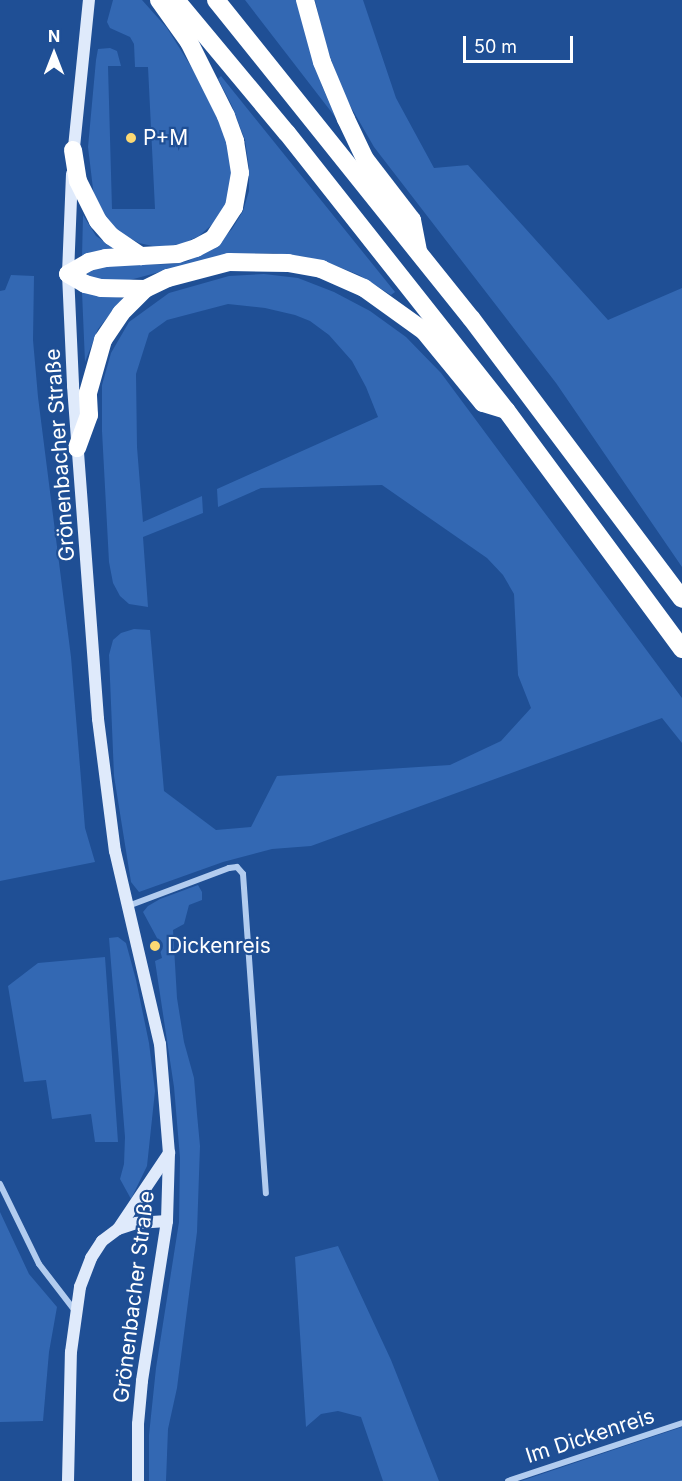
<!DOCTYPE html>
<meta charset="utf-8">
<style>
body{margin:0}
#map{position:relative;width:682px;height:1481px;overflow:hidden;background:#1f4f95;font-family:Inter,sans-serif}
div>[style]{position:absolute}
.green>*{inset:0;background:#3368b3}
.street>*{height:6px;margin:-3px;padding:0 3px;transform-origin:3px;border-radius:3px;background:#b2ccef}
.secondary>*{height:12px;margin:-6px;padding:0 6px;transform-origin:6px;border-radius:6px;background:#dfeafb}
.highway>*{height:18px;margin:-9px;padding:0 9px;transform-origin:9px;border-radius:9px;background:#fff}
.dots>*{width:16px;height:16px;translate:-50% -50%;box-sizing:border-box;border:3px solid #1f4f95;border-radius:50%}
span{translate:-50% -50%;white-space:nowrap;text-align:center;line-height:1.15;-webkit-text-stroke:4.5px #1f4f95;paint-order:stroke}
.poi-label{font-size:21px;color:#fff}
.left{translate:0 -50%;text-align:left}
.street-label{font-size:21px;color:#fff}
.north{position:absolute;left:24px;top:24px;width:60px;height:60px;-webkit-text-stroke:4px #1f4f95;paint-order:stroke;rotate:0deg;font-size:16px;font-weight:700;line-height:24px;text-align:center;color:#fff}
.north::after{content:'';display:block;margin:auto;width:21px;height:27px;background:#fff;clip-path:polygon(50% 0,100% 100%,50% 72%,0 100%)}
.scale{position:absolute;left:463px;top:36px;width:110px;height:27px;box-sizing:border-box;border:3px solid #fff;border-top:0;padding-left:8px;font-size:18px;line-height:21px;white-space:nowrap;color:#fff;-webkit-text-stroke:4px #1f4f95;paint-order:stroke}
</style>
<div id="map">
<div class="green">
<i style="clip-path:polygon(113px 0,142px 0,167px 28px,197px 76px,223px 129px,230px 151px,232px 172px,226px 204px,215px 222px,199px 236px,182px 244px,157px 247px,139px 243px,117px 231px,103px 215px,94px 197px,88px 147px,96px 60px,98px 49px,110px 48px,117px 51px,121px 66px,108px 66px,112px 209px,155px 209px,148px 67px,135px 67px,134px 44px,130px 37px,110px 28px,107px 22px)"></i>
<i style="clip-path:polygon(245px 0,296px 0,322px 86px,336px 118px)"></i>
<i style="clip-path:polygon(315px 0,363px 0,396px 98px,434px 168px,468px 165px,608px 320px,682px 288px,682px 567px,556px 383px,374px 147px,344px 95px,325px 43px)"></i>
<i style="clip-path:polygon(221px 76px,395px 292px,391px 295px,359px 275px,334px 265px,306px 257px,273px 253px,227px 254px,126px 281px,107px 281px,92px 278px,87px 274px,97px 266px,173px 264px,188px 261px,217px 245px,232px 229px,243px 211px,249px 191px,249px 168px,245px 140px,232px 106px,218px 79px)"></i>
<i style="clip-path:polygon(83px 215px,96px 236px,117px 250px,91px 252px,82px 257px)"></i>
<i style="clip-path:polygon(264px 274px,298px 278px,334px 292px,370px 311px,406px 337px,441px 373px,682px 698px,682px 743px,662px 718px,311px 846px,272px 849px,223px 862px,139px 892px,131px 882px,114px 776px,109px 655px,113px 640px,121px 633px,134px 629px,150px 630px,164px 791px,216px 830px,251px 827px,277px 776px,450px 765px,501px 741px,531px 708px,518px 675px,514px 594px,503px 575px,487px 558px,382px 485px,261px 488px,218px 507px,217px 489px,378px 417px,366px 387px,352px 361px,329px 335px,310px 321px,295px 315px,265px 308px,228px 304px,167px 320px,149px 333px,136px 374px,137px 447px,143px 522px,202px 496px,203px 513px,143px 537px,148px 607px,129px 604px,120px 596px,113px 583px,109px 562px,102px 431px,102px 385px,111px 353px,129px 322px,169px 293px,229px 276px)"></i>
<i style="clip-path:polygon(11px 275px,34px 276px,33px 340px,38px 397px,71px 657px,85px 828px,95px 862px,0 881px,0 291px,5px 290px)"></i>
<i style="clip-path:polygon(82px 292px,123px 298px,98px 329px,85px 362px)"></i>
<i style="clip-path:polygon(198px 885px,202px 892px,202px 900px,189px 905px,184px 924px,173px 930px,177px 998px,184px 1042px,194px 1078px,197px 1114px,200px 1146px,197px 1232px,177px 1388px,168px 1429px,166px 1481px,149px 1481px,149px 1435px,156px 1368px,179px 1222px,180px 1158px,174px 1087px,155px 961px,162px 958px,157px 938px,143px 912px,148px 906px,160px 899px)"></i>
<i style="clip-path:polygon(118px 937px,126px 943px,136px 980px,149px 1043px,155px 1091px,147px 1166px,131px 1199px,120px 1179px,124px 1164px,125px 1137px,109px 938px)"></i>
<i style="clip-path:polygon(105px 957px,109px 1014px,118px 1142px,95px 1142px,91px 1114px,52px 1119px,46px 1080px,24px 1082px,8px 986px,38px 963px)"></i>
<i style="clip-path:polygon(0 1212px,29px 1274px,57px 1307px,49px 1352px,43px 1421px,0 1422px)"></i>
<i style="clip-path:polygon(338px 1246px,391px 1360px,439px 1481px,383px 1481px,361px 1417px,338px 1411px,321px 1414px,306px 1427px,295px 1257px)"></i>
<i style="clip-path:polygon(682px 1427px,682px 1481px,521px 1481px,628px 1445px)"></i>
</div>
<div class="street">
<i style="left:128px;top:906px;width:108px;rotate:-20.6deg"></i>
<i style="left:229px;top:868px;width:8px;rotate:-7deg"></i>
<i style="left:237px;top:867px;width:9px;rotate:49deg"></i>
<i style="left:243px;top:874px;width:320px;rotate:85.9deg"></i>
<i style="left:0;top:1184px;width:89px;rotate:64deg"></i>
<i style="left:39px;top:1264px;width:61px;rotate:52.4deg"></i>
<i style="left:508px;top:1481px;width:183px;rotate:-18.4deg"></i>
</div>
<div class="secondary">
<i style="left:73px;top:157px;width:158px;rotate:-84.2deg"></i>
<i style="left:72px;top:174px;width:100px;rotate:92.3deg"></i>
<i style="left:68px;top:274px;width:112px;rotate:87.4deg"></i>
<i style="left:73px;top:386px;width:334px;rotate:85.7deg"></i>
<i style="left:98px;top:719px;width:133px;rotate:82.7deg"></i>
<i style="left:115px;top:851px;width:198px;rotate:76.9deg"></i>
<i style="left:160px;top:1044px;width:109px;rotate:85.3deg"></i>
<i style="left:169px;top:1153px;width:68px;rotate:91.7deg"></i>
<i style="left:167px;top:1221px;width:162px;rotate:98.9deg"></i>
<i style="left:142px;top:1381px;width:43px;rotate:95.3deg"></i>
<i style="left:138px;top:1424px;width:57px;rotate:90deg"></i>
<i style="left:118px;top:1229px;width:92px;rotate:-56.1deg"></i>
<i style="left:68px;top:1481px;width:129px;rotate:-88.7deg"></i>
<i style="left:71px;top:1352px;width:66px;rotate:-82.1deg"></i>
<i style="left:80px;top:1287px;width:31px;rotate:-69deg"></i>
<i style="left:91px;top:1258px;width:20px;rotate:-57deg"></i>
<i style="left:102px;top:1241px;width:20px;rotate:-37deg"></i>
<i style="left:118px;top:1229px;width:20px;rotate:-18deg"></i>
<i style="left:137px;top:1223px;width:30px;rotate:-4deg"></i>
</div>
<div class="highway">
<i style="left:159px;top:0;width:52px;rotate:54.5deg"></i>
<i style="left:189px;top:42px;width:83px;rotate:63.4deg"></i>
<i style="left:226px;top:116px;width:27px;rotate:70deg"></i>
<i style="left:235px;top:141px;width:32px;rotate:81deg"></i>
<i style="left:240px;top:173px;width:35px;rotate:100deg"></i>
<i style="left:234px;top:207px;width:38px;rotate:123deg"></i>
<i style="left:213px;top:239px;width:19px;rotate:152deg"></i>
<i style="left:196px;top:248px;width:19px;rotate:162deg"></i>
<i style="left:178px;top:254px;width:72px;rotate:176.8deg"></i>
<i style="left:106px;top:258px;width:17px;rotate:167deg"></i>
<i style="left:89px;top:262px;width:24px;rotate:150deg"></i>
<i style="left:68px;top:274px;width:20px;rotate:30deg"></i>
<i style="left:85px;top:284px;width:16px;rotate:14deg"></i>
<i style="left:101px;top:288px;width:44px;rotate:1.3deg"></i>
<i style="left:145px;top:289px;width:25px;rotate:-26deg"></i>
<i style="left:168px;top:278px;width:63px;rotate:-14.7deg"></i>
<i style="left:229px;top:262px;width:59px;rotate:1deg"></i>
<i style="left:288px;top:263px;width:34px;rotate:10deg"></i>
<i style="left:321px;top:269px;width:47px;rotate:23.8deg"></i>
<i style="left:364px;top:288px;width:74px;rotate:35.6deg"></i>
<i style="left:424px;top:331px;width:93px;rotate:50.7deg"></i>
<i style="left:483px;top:403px;width:24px;rotate:17deg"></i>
<i style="left:176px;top:0;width:173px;rotate:50.2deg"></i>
<i style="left:287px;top:133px;width:353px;rotate:51.7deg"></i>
<i style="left:506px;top:410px;width:297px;rotate:53.6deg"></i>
<i style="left:216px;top:0;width:408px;rotate:51.3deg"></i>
<i style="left:471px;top:318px;width:351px;rotate:53.1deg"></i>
<i style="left:305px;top:0;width:64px;rotate:74.7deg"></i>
<i style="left:322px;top:62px;width:62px;rotate:67.2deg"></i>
<i style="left:346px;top:119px;width:44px;rotate:64.6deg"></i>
<i style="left:365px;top:159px;width:77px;rotate:52.4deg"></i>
<i style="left:412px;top:220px;width:31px;rotate:79deg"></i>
<i style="left:73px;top:150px;width:31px;rotate:81deg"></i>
<i style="left:78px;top:181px;width:45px;rotate:63.4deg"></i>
<i style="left:98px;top:221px;width:20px;rotate:49deg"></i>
<i style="left:111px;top:236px;width:36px;rotate:34deg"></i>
<i style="left:77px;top:448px;width:35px;rotate:-70deg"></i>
<i style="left:89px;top:415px;width:22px;rotate:-93deg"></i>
<i style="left:88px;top:393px;width:55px;rotate:-74.2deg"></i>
<i style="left:103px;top:340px;width:32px;rotate:-56deg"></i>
<i style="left:121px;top:313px;width:34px;rotate:-45deg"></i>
</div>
<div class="dots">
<i style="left:131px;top:138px;background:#fcd973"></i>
<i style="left:155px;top:946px;background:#fcd973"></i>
</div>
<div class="poi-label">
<span class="left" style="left:143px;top:138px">P+M</span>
<span class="left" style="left:167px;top:946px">Dickenreis</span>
</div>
<div class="street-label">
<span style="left:60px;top:455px;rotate:-94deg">Grönenbacher Straße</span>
<span style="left:134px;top:1297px;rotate:-83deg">Grönenbacher Straße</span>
<span style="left:590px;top:1436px;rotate:-18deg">Im Dickenreis</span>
</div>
<div class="north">N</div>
<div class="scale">50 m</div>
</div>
